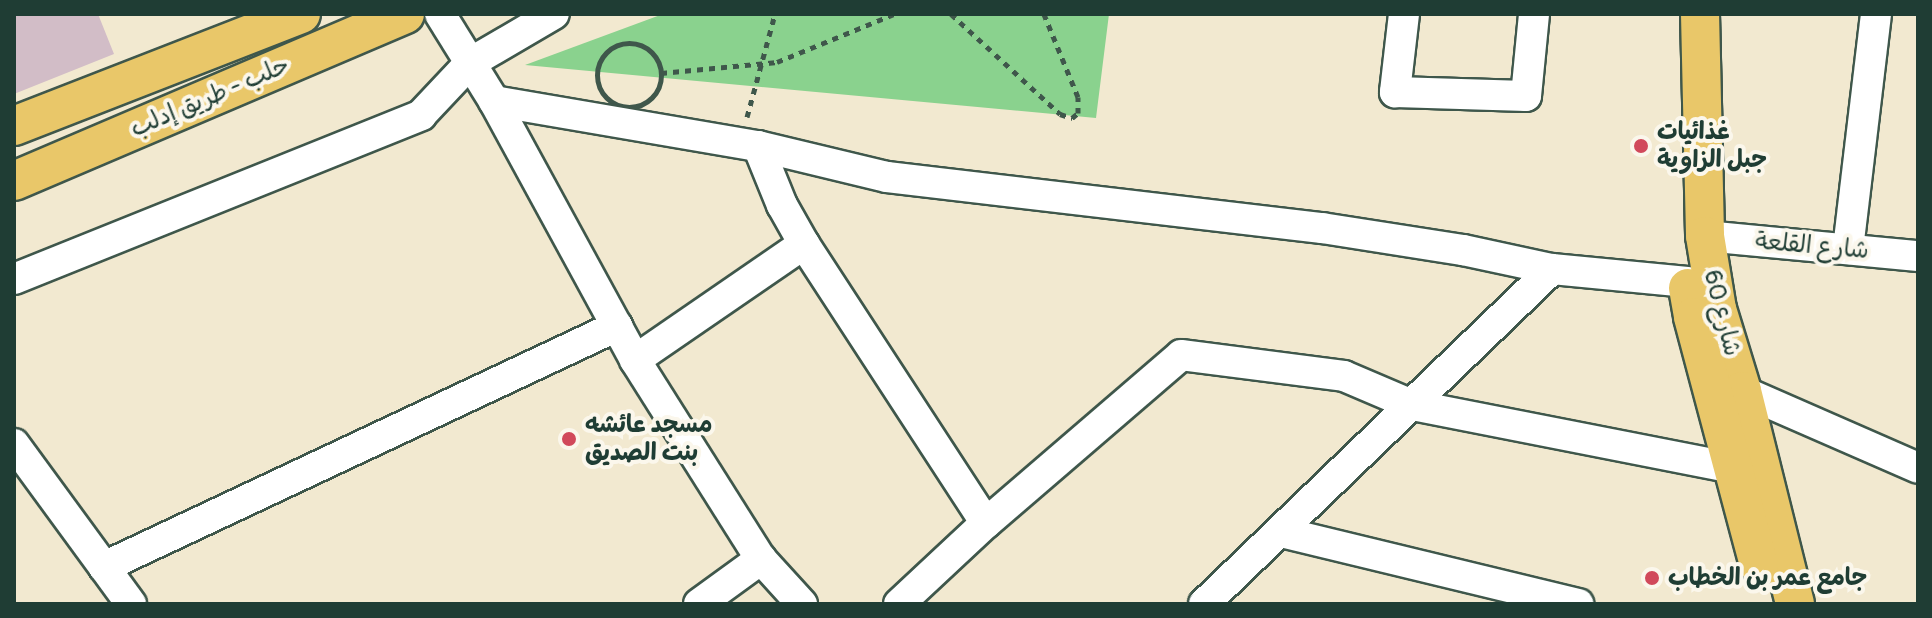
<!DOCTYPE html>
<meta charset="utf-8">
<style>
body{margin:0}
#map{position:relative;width:1932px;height:618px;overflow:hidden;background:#f2e9d0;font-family:Pangolin,"Playpen Sans Arabic",sans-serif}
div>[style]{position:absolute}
.industrial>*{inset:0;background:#d2bdc7}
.green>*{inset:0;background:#8ad28e}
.path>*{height:5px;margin-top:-2.5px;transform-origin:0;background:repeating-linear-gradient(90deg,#3f574b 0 6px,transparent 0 12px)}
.path>.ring{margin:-2.5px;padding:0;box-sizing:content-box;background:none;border:5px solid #3f574b;border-radius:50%}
.roads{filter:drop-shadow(2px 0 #3f574b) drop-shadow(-2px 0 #3f574b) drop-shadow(0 2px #3f574b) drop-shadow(0 -2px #3f574b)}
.minor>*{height:30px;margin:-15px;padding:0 15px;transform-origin:15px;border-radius:15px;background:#fff}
.major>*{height:38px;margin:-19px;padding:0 19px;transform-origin:19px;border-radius:19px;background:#e9c769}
.dots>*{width:22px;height:22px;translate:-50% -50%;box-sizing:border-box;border:4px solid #fbf7ec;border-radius:50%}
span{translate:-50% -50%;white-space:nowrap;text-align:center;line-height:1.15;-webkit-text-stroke:8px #fbf7ec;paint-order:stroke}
.street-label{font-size:24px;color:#1f3d34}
.poi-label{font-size:24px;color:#1f3d34;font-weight:700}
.left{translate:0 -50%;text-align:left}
.frame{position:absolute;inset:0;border:16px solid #1f3d34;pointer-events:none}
</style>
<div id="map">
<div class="industrial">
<i style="clip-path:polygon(14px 14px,98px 14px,114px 54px,14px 94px)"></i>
</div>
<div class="green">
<i style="clip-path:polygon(663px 14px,1109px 14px,1096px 118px,525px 65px)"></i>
</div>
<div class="path">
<i style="left:951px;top:14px;width:148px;rotate:42.5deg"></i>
<i style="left:1060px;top:114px;width:13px;rotate:18deg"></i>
<i style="left:1072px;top:118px;width:8px;rotate:-40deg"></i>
<i style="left:1078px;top:113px;width:16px;rotate:-90deg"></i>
<i style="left:1078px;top:97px;width:90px;rotate:-112.3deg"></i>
<i class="ring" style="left:597px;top:43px;width:59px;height:59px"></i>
<i style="left:661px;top:73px;width:117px;rotate:-5.4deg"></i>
<i style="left:777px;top:62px;width:126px;rotate:-22.3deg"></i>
<i style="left:747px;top:117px;width:107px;rotate:-74.8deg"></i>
</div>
<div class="roads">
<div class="minor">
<i style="left:440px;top:14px;width:102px;rotate:58.2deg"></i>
<i style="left:494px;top:101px;width:295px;rotate:61.4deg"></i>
<i style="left:635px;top:360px;width:236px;rotate:57.7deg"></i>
<i style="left:761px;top:559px;width:61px;rotate:47.7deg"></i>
<i style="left:1404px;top:14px;width:79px;rotate:96.6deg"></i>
<i style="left:1395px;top:92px;width:131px;rotate:1.7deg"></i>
<i style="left:1526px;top:96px;width:82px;rotate:-84.4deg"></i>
<i style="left:494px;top:101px;width:268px;rotate:9.7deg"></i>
<i style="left:758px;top:146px;width:133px;rotate:13.5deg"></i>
<i style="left:887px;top:177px;width:438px;rotate:6.7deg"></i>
<i style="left:1322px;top:228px;width:143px;rotate:8.9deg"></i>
<i style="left:1463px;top:250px;width:91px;rotate:12.1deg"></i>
<i style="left:1552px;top:269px;width:136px;rotate:5.5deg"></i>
<i style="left:758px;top:146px;width:64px;rotate:67.9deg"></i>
<i style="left:782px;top:205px;width:45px;rotate:60.6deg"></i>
<i style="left:804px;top:244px;width:333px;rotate:56.9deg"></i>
<i style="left:1705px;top:236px;width:214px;rotate:5.4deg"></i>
<i style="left:1848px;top:249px;width:237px;rotate:-83.2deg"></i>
<i style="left:14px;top:279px;width:439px;rotate:-21.9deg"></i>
<i style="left:421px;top:115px;width:71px;rotate:-46.7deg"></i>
<i style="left:470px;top:63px;width:97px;rotate:-30.3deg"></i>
<i style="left:635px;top:360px;width:205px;rotate:-34.5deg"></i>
<i style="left:1742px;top:391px;width:192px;rotate:23.6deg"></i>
<i style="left:14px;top:444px;width:198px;rotate:53.8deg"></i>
<i style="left:1281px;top:532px;width:306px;rotate:13.6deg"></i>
<i style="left:104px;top:567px;width:567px;rotate:-25.16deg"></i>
<i style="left:699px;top:604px;width:77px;rotate:-36deg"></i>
<i style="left:899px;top:604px;width:119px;rotate:-43deg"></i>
<i style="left:986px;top:523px;width:257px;rotate:-40.7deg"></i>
<i style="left:1181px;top:355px;width:164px;rotate:7.3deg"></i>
<i style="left:1344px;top:376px;width:74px;rotate:23.1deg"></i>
<i style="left:1412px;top:405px;width:328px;rotate:11.1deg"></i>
<i style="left:1204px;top:604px;width:483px;rotate:-43.9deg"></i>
</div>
<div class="major">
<i style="left:1700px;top:14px;width:222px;rotate:88.7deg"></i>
<i style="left:1705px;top:236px;width:74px;rotate:80.7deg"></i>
<i style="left:1717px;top:309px;width:86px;rotate:73deg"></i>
<i style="left:1742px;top:391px;width:219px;rotate:76deg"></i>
<i style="left:14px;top:126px;width:308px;rotate:-21.3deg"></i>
<i style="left:14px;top:181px;width:425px;rotate:-23.1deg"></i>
<i style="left:1688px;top:288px;width:29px;rotate:80deg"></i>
<i style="left:1693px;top:317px;width:257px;rotate:75.1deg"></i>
</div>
</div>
<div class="dots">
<i style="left:1641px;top:146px;background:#d1495b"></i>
<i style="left:569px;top:439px;background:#d1495b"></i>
<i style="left:1652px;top:578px;background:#d1495b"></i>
</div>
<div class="street-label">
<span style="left:210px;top:97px;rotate:-23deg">حلب - طريق إدلب</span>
<span style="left:1812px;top:246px;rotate:5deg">شارع القلعة</span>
<span style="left:1722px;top:313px;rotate:76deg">شارع 60</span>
</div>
<div class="poi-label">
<span class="left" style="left:1657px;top:146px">غذائيات<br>جبل الزاوية</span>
<span class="left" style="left:585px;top:439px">مسجد عائشه<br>بنت الصديق</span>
<span class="left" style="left:1668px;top:578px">جامع عمر بن الخطاب</span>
</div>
<div class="frame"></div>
</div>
